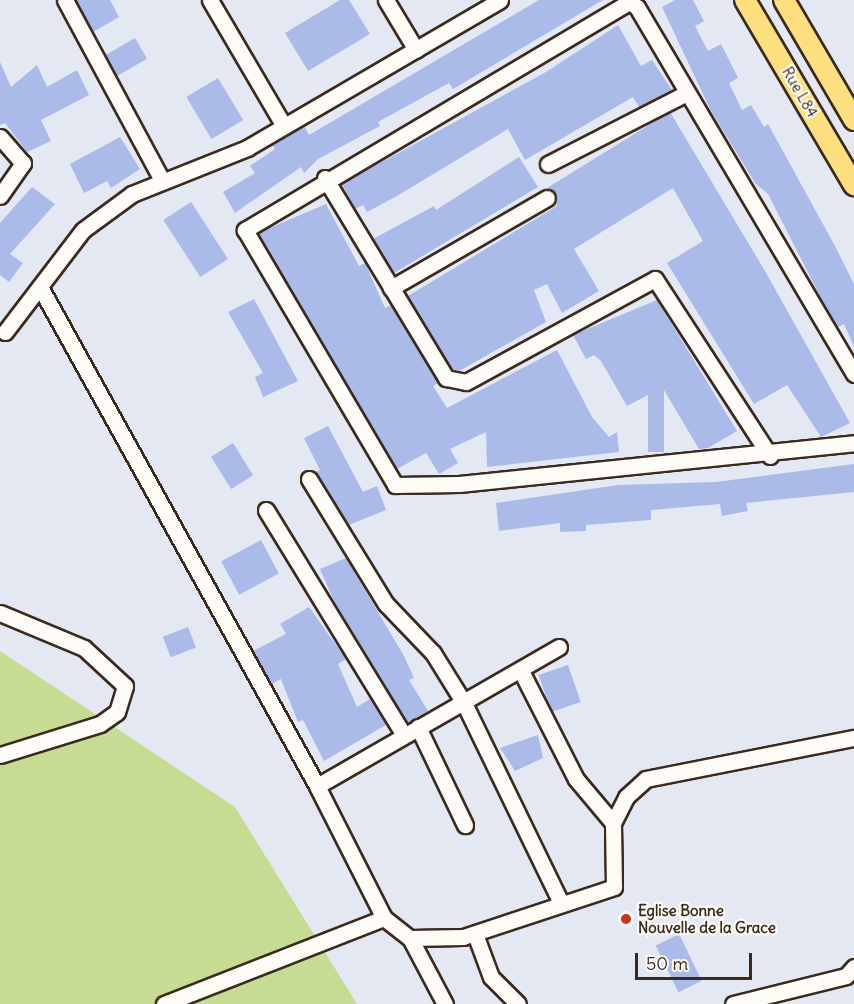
<!DOCTYPE html>
<style>
body{margin:0}
#map{position:relative;width:854px;height:1004px;overflow:hidden;background:#e4e8f3;font-family:Delius,sans-serif}
div>[style]{position:absolute}
.green>*{inset:0;background:#c5dc92}
.building>*{inset:0;background:#aabbea;transform-origin:0 0}
.roads{filter:drop-shadow(2px 0 #3b2a1e) drop-shadow(-2px 0 #3b2a1e) drop-shadow(0 2px #3b2a1e) drop-shadow(0 -2px #3b2a1e)}
.minor>*{height:15px;margin:-7.5px;padding:0 7.5px;transform-origin:7.5px;border-radius:7.5px;background:#fdfcf7}
.major>*{height:20px;margin:-10px;padding:0 10px;transform-origin:10px;border-radius:10px;background:#fce080}
.dots>*{width:16px;height:16px;translate:-50% -50%;box-sizing:border-box;border:3px solid #fdfcf7;border-radius:50%}
span{translate:-50% -50%;white-space:nowrap;text-align:center;line-height:1.15;-webkit-text-stroke:4.5px #fdfcf7;paint-order:stroke}
.street-label{font-size:15px;color:#3b2a1e}
.poi-label{font-size:15px;color:#3b2a1e;font-weight:700}
.left{translate:0 -50%;text-align:left}
.scale{position:absolute;left:635px;top:953px;width:117px;height:27px;box-sizing:border-box;border:3px solid #3b2a1e;border-top:0;padding-left:8px;font-size:18px;line-height:21px;white-space:nowrap;color:#3b2a1e;-webkit-text-stroke:4px #fdfcf7;paint-order:stroke}
</style>
<div id="map">
<div class="green">
<i style="clip-path:polygon(0 651px,235px 807px,357px 1004px,0 1004px)"></i>
</div>
<div class="building">
<i style="clip-path:polygon(76px 0,110px 0,119px 17px,93px 32px)"></i>
<i style="clip-path:polygon(340px 0,349px 0,370px 34px,308px 71px,285px 33px)"></i>
<i style="clip-path:polygon(539px 0,603px 0,453px 89px,449px 83px,378px 122px,380px 126px,318px 159px,304px 173px,301px 167px,235px 213px,223px 192px,255px 173px,250px 166px,275px 149px,272px 144px,304px 126px,309px 135px)"></i>
<i style="clip-path:polygon(675px 0,693px 0,704px 21px,695px 26px,708px 51px,721px 44px,738px 78px,729px 83px,742px 110px,751px 105px,764px 127px,768px 124px,835px 246px,854px 284px,854px 347px,844px 324px,838px 327px,821px 298px,768px 194px,755px 183px,710px 109px,662px 7px)"></i>
<i style="clip-path:polygon(618px 25px,641px 66px,652px 60px,672px 90px,639px 107px,633px 97px,525px 160px,508px 129px,397px 196px,367px 212px,363px 205px,355px 209px,342px 184px,546px 72px)"></i>
<i style="left:135px;top:38px;width:24px;height:34px;rotate:60deg"></i>
<i style="clip-path:polygon(0 62px,11px 87px,37px 65px,47px 87px,77px 70px,89px 95px,41px 120px,51px 141px,27px 152px,5px 123px,0 125px)"></i>
<i style="left:218px;top:78px;width:49px;height:37px;rotate:59deg"></i>
<i style="clip-path:polygon(670px 112px,765px 271px,850px 423px,821px 437px,787px 385px,754px 404px,667px 263px,703px 241px,673px 188px,574px 249px,599px 291px,562px 313px,547px 284px,534px 290px,546px 322px,459px 371px,452px 369px,408px 296px,557px 206px,556px 194px,547px 188px)"></i>
<i style="clip-path:polygon(120px 137px,140px 169px,111px 188px,107px 181px,84px 193px,70px 164px)"></i>
<i style="clip-path:polygon(519px 157px,538px 187px,394px 273px,373px 239px,434px 206px,436px 210px)"></i>
<i style="clip-path:polygon(32px 187px,55px 204px,10px 254px,23px 263px,9px 282px,0 275px,0 223px)"></i>
<i style="left:191px;top:202px;width:68px;height:33px;rotate:57deg"></i>
<i style="clip-path:polygon(326px 204px,359px 266px,365px 263px,385px 308px,391px 305px,438px 383px,433px 386px,447px 408px,557px 350px,592px 417px,609px 437px,617px 432px,619px 452px,487px 467px,486px 432px,450px 449px,458px 463px,439px 474px,426px 453px,397px 469px,258px 233px)"></i>
<i style="clip-path:polygon(254px 299px,298px 381px,263px 397px,255px 377px,263px 373px,228px 312px)"></i>
<i style="clip-path:polygon(657px 300px,737px 431px,708px 448px,699px 449px,664px 390px,664px 452px,648px 452px,648px 395px,627px 406px,601px 361px,594px 355px,586px 359px,573px 335px)"></i>
<i style="clip-path:polygon(328px 426px,363px 492px,377px 486px,386px 510px,349px 525px,316px 472px,320px 470px,304px 438px)"></i>
<i style="left:233px;top:443px;width:38px;height:26px;rotate:58deg"></i>
<i style="clip-path:polygon(854px 464px,854px 492px,746px 503px,748px 511px,722px 516px,720px 504px,651px 510px,651px 520px,586px 525px,586px 531px,560px 532px,560px 523px,499px 531px,496px 503px,618px 485px,716px 482px)"></i>
<i style="left:261px;top:540px;width:38px;height:45px;rotate:62deg"></i>
<i style="clip-path:polygon(346px 558px,404px 656px,414px 678px,409px 680px,428px 711px,408px 723px,334px 601px,320px 569px)"></i>
<i style="clip-path:polygon(309px 607px,346px 659px,338px 664px,357px 707px,370px 699px,386px 725px,324px 761px,303px 720px,298px 722px,281px 679px,272px 684px,253px 651px,286px 634px,280px 624px)"></i>
<i style="left:188px;top:627px;width:22px;height:27px;rotate:69deg"></i>
<i style="left:568px;top:665px;width:39px;height:31px;rotate:71deg"></i>
<i style="clip-path:polygon(538px 735px,543px 758px,515px 771px,500px 748px)"></i>
<i style="left:679px;top:934px;width:52px;height:26px;rotate:64deg"></i>
</div>
<div class="roads">
<div class="minor">
<i style="left:65px;top:0;width:204px;rotate:61.7deg"></i>
<i style="left:210px;top:0;width:146px;rotate:59.6deg"></i>
<i style="left:386px;top:0;width:58px;rotate:59deg"></i>
<i style="left:0;top:137px;width:35px;rotate:49deg"></i>
<i style="left:23px;top:163px;width:40px;rotate:124.9deg"></i>
<i style="left:548px;top:164px;width:156px;rotate:-27.1deg"></i>
<i style="left:325px;top:178px;width:234px;rotate:58.8deg"></i>
<i style="left:446px;top:378px;width:20px;rotate:11deg"></i>
<i style="left:466px;top:382px;width:215px;rotate:-28.6deg"></i>
<i style="left:655px;top:279px;width:211px;rotate:57deg"></i>
<i style="left:40px;top:287px;width:571px;rotate:60.96deg"></i>
<i style="left:317px;top:786px;width:148px;rotate:63.1deg"></i>
<i style="left:384px;top:918px;width:33px;rotate:38deg"></i>
<i style="left:410px;top:938px;width:53px;rotate:-1.1deg"></i>
<i style="left:463px;top:937px;width:159px;rotate:-18.3deg"></i>
<i style="left:614px;top:887px;width:64px;rotate:-90.9deg"></i>
<i style="left:613px;top:823px;width:29px;rotate:-63deg"></i>
<i style="left:626px;top:797px;width:27px;rotate:-42deg"></i>
<i style="left:646px;top:779px;width:212px;rotate:-11.2deg"></i>
<i style="left:391px;top:288px;width:180px;rotate:-30deg"></i>
<i style="left:5px;top:332px;width:128px;rotate:-52.6deg"></i>
<i style="left:83px;top:230px;width:61px;rotate:-36.3deg"></i>
<i style="left:132px;top:194px;width:124px;rotate:-21.8deg"></i>
<i style="left:247px;top:148px;width:293px;rotate:-30.3deg"></i>
<i style="left:854px;top:374px;width:426px;rotate:-120.6deg"></i>
<i style="left:637px;top:7px;width:9px;rotate:-148deg"></i>
<i style="left:629px;top:2px;width:447px;rotate:149.3deg"></i>
<i style="left:245px;top:230px;width:296px;rotate:59.5deg"></i>
<i style="left:395px;top:485px;width:64px;rotate:-0.9deg"></i>
<i style="left:459px;top:484px;width:397px;rotate:-5.9deg"></i>
<i style="left:309px;top:479px;width:147px;rotate:58.4deg"></i>
<i style="left:386px;top:604px;width:68px;rotate:46.2deg"></i>
<i style="left:433px;top:653px;width:59px;rotate:58.2deg"></i>
<i style="left:464px;top:703px;width:220px;rotate:64.1deg"></i>
<i style="left:266px;top:510px;width:264px;rotate:58.5deg"></i>
<i style="left:0;top:613px;width:91px;rotate:22.6deg"></i>
<i style="left:84px;top:648px;width:56px;rotate:42.8deg"></i>
<i style="left:125px;top:686px;width:27px;rotate:107deg"></i>
<i style="left:117px;top:712px;width:21px;rotate:145deg"></i>
<i style="left:100px;top:724px;width:105px;rotate:162.8deg"></i>
<i style="left:521px;top:671px;width:121px;rotate:63deg"></i>
<i style="left:576px;top:779px;width:57px;rotate:49.9deg"></i>
<i style="left:418px;top:727px;width:109px;rotate:64.4deg"></i>
<i style="left:317px;top:786px;width:279px;rotate:-29.9deg"></i>
<i style="left:475px;top:934px;width:46px;rotate:69.6deg"></i>
<i style="left:491px;top:977px;width:38px;rotate:45deg"></i>
<i style="left:410px;top:938px;width:75px;rotate:62.1deg"></i>
<i style="left:164px;top:1004px;width:236px;rotate:-21.4deg"></i>
<i style="left:733px;top:1004px;width:116px;rotate:-13.9deg"></i>
<i style="left:846px;top:976px;width:12px;rotate:-48deg"></i>
</div>
<div class="major">
<i style="left:745px;top:0;width:215px;rotate:59.5deg"></i>
<i style="left:784px;top:0;width:139px;rotate:59.7deg"></i>
</div>
</div>
<div class="dots">
<i style="left:626px;top:919px;background:#c8321e"></i>
</div>
<div class="street-label">
<span style="left:800px;top:92px;rotate:60deg">Rue L84</span>
</div>
<div class="poi-label">
<span class="left" style="left:638px;top:919px">Eglise Bonne<br>Nouvelle de la Grace</span>
</div>
<div class="scale">50 m</div>
</div>
